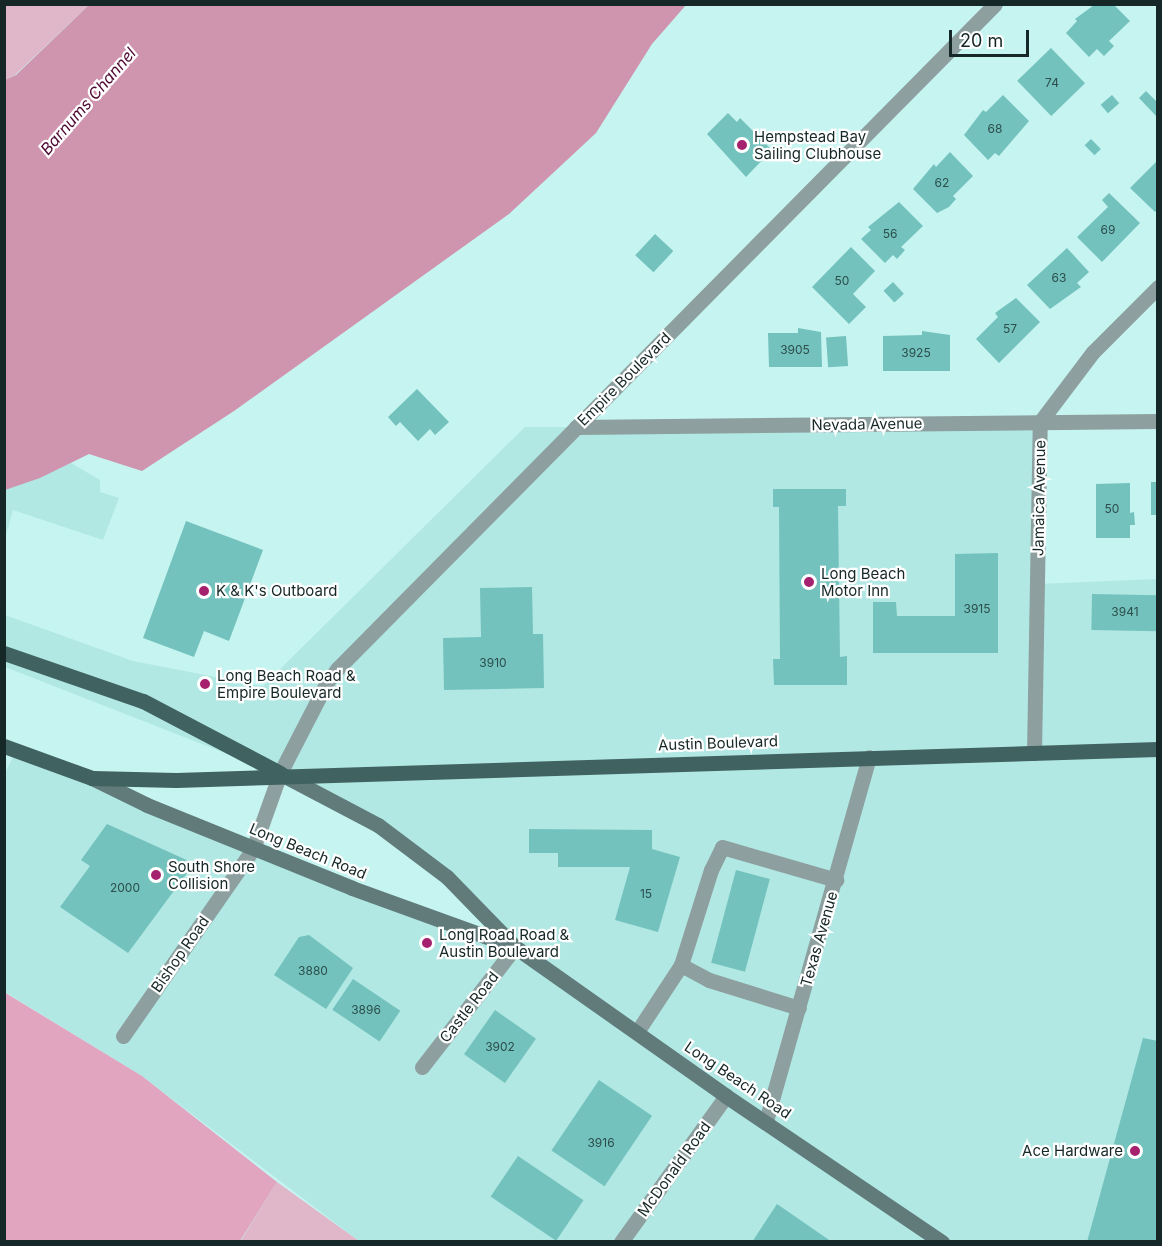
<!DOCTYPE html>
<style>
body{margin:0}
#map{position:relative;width:1162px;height:1246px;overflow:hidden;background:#c6f4f1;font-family:Inter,sans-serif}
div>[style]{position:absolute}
.built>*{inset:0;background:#b1e8e4}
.green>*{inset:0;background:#e0b7c9}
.forest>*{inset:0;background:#e1a5c0}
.water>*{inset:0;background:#cf94ae}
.building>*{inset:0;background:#73c2bd;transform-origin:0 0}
.service>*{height:15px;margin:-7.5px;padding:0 7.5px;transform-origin:7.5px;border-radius:7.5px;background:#8d9f9e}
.minor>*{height:15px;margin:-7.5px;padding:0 7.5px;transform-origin:7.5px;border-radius:7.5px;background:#8d9f9e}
.secondary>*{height:15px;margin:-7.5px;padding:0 7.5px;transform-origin:7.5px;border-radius:7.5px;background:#607b7a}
.primary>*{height:15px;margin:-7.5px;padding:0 7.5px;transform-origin:7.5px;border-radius:7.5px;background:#406260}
.dots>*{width:16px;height:16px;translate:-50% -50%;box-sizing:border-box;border:3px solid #fff;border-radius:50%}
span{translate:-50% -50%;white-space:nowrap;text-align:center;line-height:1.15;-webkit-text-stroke:4.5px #fff;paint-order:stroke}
.number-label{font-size:12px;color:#2c4e4c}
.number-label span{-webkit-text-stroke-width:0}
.poi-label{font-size:15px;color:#152726}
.left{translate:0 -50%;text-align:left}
.right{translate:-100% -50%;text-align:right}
.street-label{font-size:15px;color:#152726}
.water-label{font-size:16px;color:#4d0630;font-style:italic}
.frame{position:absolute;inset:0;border:6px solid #152726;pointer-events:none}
.scale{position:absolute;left:949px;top:30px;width:80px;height:27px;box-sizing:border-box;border:3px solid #152726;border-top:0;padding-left:8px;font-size:18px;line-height:21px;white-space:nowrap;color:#152726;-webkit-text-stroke:4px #fff;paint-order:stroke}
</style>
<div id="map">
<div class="built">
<i style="clip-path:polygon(525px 427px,1035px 429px,1038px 584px,1157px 579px,1157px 1241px,359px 1241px,142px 1076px,5px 992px,4px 775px,14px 755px,517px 946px,443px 877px,368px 823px,271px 771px,5px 667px,5px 615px,133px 661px,263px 686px)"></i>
<i style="clip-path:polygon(71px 463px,100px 480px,100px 492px,119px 498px,103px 540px,13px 510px,5px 539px,5px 490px)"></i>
</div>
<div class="green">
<i style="clip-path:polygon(4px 5px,89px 5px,15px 75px,5px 80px)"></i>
<i style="clip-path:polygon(277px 1182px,359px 1241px,240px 1242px)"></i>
</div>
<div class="forest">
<i style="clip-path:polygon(4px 992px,142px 1076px,277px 1182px,240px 1241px,5px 1241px)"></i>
</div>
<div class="water">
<i style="clip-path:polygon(89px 5px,89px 4px,686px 5px,652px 44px,596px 133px,509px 214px,234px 411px,142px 471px,89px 454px,40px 478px,5px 490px,5px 80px,16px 75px)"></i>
</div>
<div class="building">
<i style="clip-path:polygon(1094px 5px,1114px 5px,1130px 21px,1109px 41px,1114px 46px,1104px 56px,1097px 49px,1089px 57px,1066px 33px,1077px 21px,1075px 19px)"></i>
<i style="left:1051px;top:48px;width:49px;height:47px;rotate:46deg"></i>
<i style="clip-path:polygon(1146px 91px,1158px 103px,1158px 118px,1139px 98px)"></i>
<i style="clip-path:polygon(1003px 95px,1029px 121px,999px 156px,995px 153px,988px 160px,964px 135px,983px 110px,986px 112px)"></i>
<i style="left:1112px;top:95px;width:11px;height:15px;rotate:49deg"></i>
<i style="clip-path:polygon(728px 113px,737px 122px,740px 118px,772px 150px,746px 177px,707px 134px)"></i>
<i style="left:1091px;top:139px;width:14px;height:9px;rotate:45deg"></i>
<i style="clip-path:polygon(950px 152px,973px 176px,953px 196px,956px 199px,949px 207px,937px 213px,913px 189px,934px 164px,936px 167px)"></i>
<i style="clip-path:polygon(1158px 160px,1158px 209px,1155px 212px,1130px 188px)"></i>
<i style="clip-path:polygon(1109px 193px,1140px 223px,1102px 262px,1077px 237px,1108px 207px,1102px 200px)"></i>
<i style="clip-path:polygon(899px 202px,923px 226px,901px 247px,905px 250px,897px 259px,893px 255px,885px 263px,861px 239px,871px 230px,868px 227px)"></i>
<i style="left:655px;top:234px;width:25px;height:29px;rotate:43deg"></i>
<i style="clip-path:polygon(851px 247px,875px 271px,853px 294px,866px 307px,849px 324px,812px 287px)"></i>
<i style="clip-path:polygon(1067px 248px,1089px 272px,1077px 283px,1081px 287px,1050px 309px,1027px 285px)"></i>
<i style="left:893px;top:282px;width:16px;height:13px;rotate:47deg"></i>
<i style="clip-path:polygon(1016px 298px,1040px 322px,999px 363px,976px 339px,998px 317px,995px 313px)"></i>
<i style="clip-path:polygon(798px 328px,821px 332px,822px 367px,769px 367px,768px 333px,798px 333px)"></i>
<i style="clip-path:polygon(922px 331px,950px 335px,950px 371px,883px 371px,883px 336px,922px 335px)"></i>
<i style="left:846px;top:336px;width:30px;height:20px;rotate:86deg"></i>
<i style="clip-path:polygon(417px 389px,449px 422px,435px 435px,430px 429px,418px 441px,400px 422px,396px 426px,388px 417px)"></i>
<i style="left:1151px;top:482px;width:7px;height:33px"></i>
<i style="clip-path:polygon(1130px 483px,1130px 513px,1134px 512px,1135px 525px,1130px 525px,1130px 538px,1096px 538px,1096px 484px)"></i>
<i style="clip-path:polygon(773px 489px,846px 489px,846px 506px,838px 506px,840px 657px,847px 656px,847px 685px,774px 685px,773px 659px,780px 659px,779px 507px,773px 507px)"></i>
<i style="clip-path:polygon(186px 521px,263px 550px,229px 641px,204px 631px,194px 657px,143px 638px)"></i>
<i style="clip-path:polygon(998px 553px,998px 653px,873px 653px,873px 602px,896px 602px,897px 616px,955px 616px,955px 554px)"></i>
<i style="clip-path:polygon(532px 587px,533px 634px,543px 634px,544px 688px,444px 690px,443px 638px,481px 637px,480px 588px)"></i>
<i style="left:1092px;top:594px;width:66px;height:36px;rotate:1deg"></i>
<i style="clip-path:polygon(107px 824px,191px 862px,190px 869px,128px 953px,60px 907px,90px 866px,81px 860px)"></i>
<i style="clip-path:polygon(529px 829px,652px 830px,652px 849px,680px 857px,658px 932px,615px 920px,630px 867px,558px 867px,558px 853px,529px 853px)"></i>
<i style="left:736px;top:870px;width:35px;height:96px;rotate:15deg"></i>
<i style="clip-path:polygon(309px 935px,353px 968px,326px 1009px,274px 975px,299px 937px)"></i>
<i style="left:353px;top:979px;width:57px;height:37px;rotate:34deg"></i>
<i style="left:495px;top:1010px;width:50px;height:54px;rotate:35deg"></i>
<i style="clip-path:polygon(1143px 1038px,1158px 1041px,1158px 1242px,1087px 1242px)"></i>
<i style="left:599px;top:1080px;width:64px;height:85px;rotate:34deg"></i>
<i style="left:518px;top:1156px;width:79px;height:49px;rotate:34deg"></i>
<i style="clip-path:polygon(777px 1204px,832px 1242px,752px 1242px)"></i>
</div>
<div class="service">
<i style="left:681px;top:965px;width:32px;rotate:28deg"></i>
<i style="left:709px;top:980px;width:94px;rotate:17.3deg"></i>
<i style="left:637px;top:1032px;width:80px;rotate:-56.7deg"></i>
<i style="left:681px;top:965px;width:100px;rotate:-72.5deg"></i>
<i style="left:711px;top:870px;width:25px;rotate:-64deg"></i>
<i style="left:722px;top:847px;width:119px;rotate:16.1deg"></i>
</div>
<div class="minor">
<i style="left:576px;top:427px;width:582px;rotate:-0.59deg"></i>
<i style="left:1034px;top:753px;width:331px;rotate:-89deg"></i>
<i style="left:1040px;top:422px;width:88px;rotate:-52.9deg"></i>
<i style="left:1093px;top:352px;width:92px;rotate:-45deg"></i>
<i style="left:123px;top:1036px;width:228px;rotate:-55.2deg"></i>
<i style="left:253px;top:849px;width:81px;rotate:-70.4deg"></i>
<i style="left:280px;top:773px;width:102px;rotate:-62.7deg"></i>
<i style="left:327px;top:682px;width:18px;rotate:-52deg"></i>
<i style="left:338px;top:668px;width:934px;rotate:-45.3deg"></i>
<i style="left:422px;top:1067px;width:152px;rotate:-52.2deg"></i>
<i style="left:766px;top:1121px;width:378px;rotate:-74.2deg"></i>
<i style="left:621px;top:1242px;width:180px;rotate:-54.3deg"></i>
</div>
<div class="secondary">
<i style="left:283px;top:775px;width:107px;rotate:27.8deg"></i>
<i style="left:378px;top:825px;width:86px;rotate:37deg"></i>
<i style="left:447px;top:877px;width:98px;rotate:45.8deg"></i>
<i style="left:515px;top:947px;width:258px;rotate:35.2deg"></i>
<i style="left:726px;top:1096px;width:261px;rotate:34.1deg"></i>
<i style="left:92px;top:778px;width:61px;rotate:26.1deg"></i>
<i style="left:147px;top:805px;width:221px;rotate:22deg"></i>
<i style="left:352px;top:888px;width:170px;rotate:19.9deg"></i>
</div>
<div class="primary">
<i style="left:4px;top:653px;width:147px;rotate:19.1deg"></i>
<i style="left:143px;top:701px;width:155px;rotate:27.7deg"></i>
<i style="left:4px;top:746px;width:94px;rotate:20deg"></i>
<i style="left:92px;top:778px;width:84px;rotate:1.4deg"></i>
<i style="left:176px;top:780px;width:982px;rotate:-1.81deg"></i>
</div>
<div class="dots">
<i style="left:742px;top:145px;background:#a5216d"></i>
<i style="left:809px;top:582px;background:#a5216d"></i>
<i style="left:204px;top:591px;background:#a5216d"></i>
<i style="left:205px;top:684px;background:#a5216d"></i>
<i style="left:156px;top:875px;background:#a5216d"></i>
<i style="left:427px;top:943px;background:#a5216d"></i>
<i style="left:1135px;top:1151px;background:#a5216d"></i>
</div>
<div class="number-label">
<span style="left:1052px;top:83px">74</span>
<span style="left:995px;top:129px">68</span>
<span style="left:942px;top:183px">62</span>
<span style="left:1108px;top:230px">69</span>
<span style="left:890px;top:234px">56</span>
<span style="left:1059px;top:278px">63</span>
<span style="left:842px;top:281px">50</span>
<span style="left:1010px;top:329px">57</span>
<span style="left:795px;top:350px">3905</span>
<span style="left:916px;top:353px">3925</span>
<span style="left:1112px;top:509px">50</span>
<span style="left:977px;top:609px">3915</span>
<span style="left:1125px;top:612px">3941</span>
<span style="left:493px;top:663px">3910</span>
<span style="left:125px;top:888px">2000</span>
<span style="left:646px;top:894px">15</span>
<span style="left:313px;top:971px">3880</span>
<span style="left:366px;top:1010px">3896</span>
<span style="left:500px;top:1047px">3902</span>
<span style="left:601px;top:1143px">3916</span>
</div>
<div class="poi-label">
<span class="left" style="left:754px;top:145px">Hempstead Bay<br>Sailing Clubhouse</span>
<span class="left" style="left:821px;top:582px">Long Beach<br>Motor Inn</span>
<span class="left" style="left:216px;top:591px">K &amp; K's Outboard</span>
<span class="left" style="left:217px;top:684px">Long Beach Road &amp;<br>Empire Boulevard</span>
<span class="left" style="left:168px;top:875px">South Shore<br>Collision</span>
<span class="left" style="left:439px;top:943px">Long Road Road &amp;<br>Austin Boulevard</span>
<span class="right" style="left:1123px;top:1151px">Ace Hardware</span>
</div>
<div class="street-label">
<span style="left:624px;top:379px;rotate:-45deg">Empire Boulevard</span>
<span style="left:867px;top:424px;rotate:-1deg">Nevada Avenue</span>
<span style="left:1039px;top:498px;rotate:-89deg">Jamaica Avenue</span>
<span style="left:718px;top:743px;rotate:-2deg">Austin Boulevard</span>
<span style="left:308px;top:851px;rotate:22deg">Long Beach Road</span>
<span style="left:819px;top:939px;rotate:-74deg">Texas Avenue</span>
<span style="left:180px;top:954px;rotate:-55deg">Bishop Road</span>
<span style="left:469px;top:1007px;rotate:-52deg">Castle Road</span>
<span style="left:738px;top:1080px;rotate:34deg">Long Beach Road</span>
<span style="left:674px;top:1169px;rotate:-54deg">McDonald Road</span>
</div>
<div class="water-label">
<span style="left:88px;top:101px;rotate:-49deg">Barnums Channel</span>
</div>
<div class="frame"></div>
<div class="scale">20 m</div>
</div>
